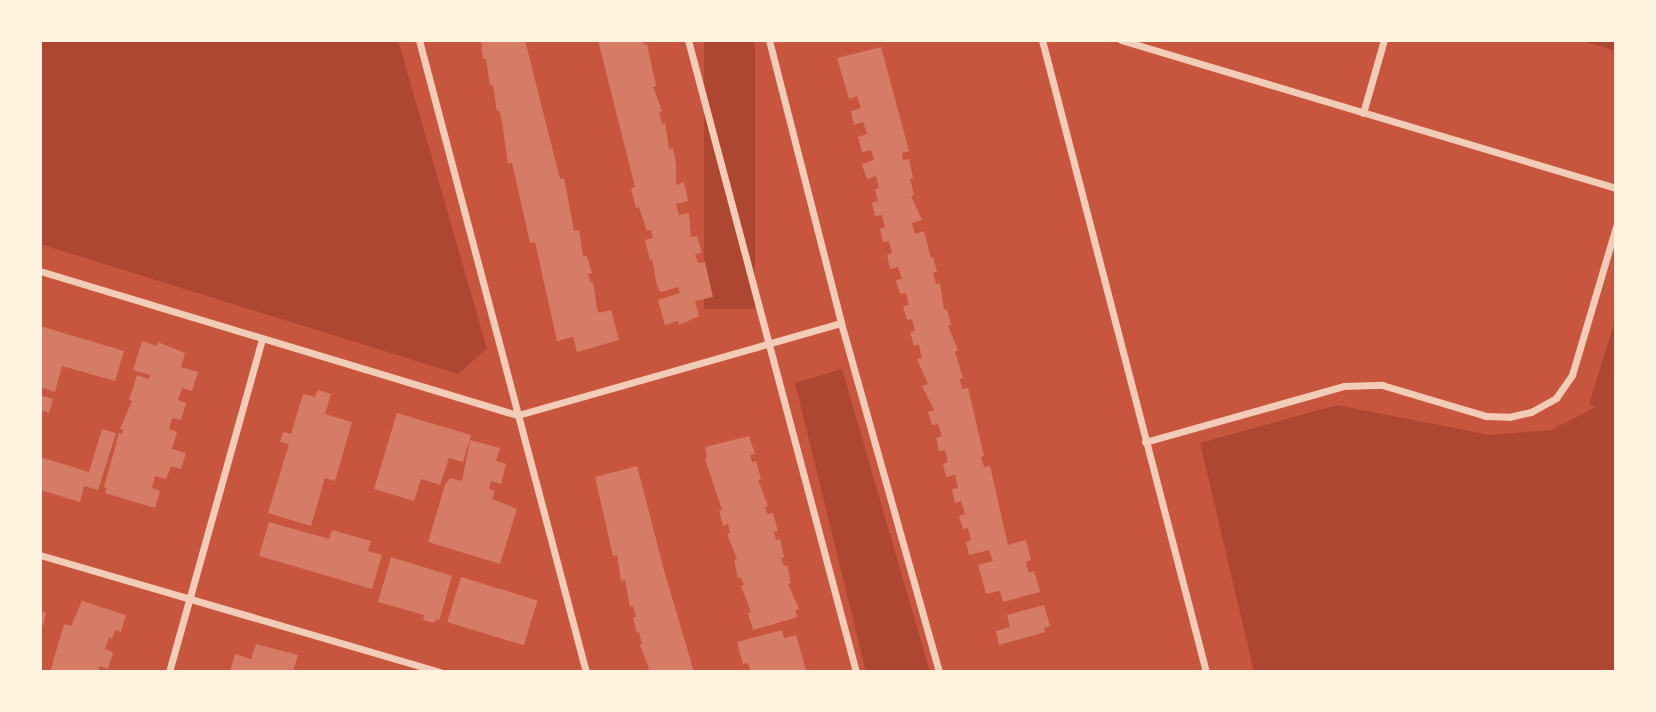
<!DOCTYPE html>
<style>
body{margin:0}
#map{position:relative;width:1656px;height:712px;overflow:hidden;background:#c8553d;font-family:Cabin,sans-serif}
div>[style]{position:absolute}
.green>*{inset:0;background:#ae4732;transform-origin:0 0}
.building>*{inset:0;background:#d67c66;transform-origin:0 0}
.minor>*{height:7px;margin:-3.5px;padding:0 3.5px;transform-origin:3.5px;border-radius:3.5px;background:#f1ccb7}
span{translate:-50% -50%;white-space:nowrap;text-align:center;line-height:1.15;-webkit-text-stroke:5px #fff3e0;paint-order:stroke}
.frame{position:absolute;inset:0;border:42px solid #fff3e0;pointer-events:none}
</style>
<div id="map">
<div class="green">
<i style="clip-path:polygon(40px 40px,398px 40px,487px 349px,458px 374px,40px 244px)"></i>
<i style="left:704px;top:40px;width:51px;height:269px"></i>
<i style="clip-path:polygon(1579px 40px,1616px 40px,1616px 51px)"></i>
<i style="clip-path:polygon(1616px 317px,1616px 672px,1254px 672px,1200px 443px,1337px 405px,1490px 435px,1551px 430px,1596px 407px,1589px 404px)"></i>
<i style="clip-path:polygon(842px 369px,930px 672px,866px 672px,795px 383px)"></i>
</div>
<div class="building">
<i style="clip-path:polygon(481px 40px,525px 40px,560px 179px,564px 178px,574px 231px,579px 230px,583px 256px,587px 256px,592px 273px,588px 274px,591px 283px,593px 282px,597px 309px,599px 313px,611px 310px,619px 340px,577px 352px,573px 337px,557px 341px,535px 242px,530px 243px,512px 163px,508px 164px,502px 122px,499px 110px,497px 112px,493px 85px,490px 85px,486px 59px,483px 59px)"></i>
<i style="clip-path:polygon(598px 40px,643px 40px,644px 45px,647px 44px,656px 86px,653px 87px,662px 111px,659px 112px,662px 124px,665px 123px,669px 149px,673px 148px,676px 164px,676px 185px,684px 182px,688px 201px,676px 204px,679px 215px,689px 213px,691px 237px,697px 236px,702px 253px,695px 254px,698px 263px,705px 262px,713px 297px,695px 301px,699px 316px,679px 325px,678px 321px,665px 325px,658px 300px,680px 293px,678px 287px,661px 292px,657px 286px,652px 259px,650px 260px,645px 240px,653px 238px,651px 230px,647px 231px,639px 207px,636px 208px,631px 188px,635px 187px)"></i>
<i style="clip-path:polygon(881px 47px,909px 151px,902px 153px,903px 160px,909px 159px,913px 178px,910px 179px,914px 195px,911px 196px,922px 220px,912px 223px,915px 234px,924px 231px,931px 258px,933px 257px,937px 272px,933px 273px,936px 284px,940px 283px,944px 310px,947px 309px,951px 325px,948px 326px,958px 350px,955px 352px,963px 378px,960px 379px,962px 389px,968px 388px,984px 456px,981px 457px,984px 467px,990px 466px,1008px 545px,1026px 540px,1031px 560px,1026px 562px,1029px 573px,1034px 571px,1040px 592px,1003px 602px,1000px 591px,986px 594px,982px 579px,978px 565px,993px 561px,989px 550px,969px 555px,966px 542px,971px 540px,968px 528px,963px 529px,959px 516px,965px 514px,961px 501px,955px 503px,952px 489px,958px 488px,955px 475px,946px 477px,943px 464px,948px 462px,945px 450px,939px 451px,936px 438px,942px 436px,938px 424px,932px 425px,928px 412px,934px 410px,922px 386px,928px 384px,917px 359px,922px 358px,919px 345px,914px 346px,910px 332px,915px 331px,912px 319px,907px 320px,903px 306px,909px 305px,906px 293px,900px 294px,896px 280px,902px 279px,898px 267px,890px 269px,887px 255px,892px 253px,889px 241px,883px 242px,880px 229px,885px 227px,882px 215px,875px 216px,872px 203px,878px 201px,875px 189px,879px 188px,876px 176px,867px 179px,862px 164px,874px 160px,871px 150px,862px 152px,858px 137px,867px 134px,863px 122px,854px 125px,851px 111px,861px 108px,857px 96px,849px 99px,837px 58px)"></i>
<i style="clip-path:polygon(40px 326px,124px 351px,115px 381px,62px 366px,55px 392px,40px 387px)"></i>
<i style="clip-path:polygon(142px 341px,157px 346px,158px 342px,185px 353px,181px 367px,198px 372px,192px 391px,182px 388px,178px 400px,186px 403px,181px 420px,172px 418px,169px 429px,177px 432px,172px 449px,186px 453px,181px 469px,171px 466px,166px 479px,155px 476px,152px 488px,160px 491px,155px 508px,105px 493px,107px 488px,104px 487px,119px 433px,122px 434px,123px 430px,120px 429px,132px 401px,129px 400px,137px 375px,149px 379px,150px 375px,133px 370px)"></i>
<i style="clip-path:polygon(318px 390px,331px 394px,325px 414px,352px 422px,335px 481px,325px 478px,311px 526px,268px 513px,289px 444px,280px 442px,283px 432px,291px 434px,303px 394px,315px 397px)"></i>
<i style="clip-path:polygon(40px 395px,53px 399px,49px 413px,40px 410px)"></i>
<i style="clip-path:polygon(397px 413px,471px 435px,463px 462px,449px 458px,440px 485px,421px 479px,414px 501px,374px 489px)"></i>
<i style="clip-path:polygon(102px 429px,116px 433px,98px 490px,84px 486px,80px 502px,40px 490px,40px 457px,89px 472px)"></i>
<i style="clip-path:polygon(749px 436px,755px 454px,750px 455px,752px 462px,756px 461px,761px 479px,758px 480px,768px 506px,765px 507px,767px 514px,773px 513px,778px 531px,774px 532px,776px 540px,780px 539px,784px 557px,781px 558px,784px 566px,787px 565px,791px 583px,788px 584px,799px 609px,795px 610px,798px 617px,753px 630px,748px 613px,751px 612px,741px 586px,744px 585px,741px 577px,738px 578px,734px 560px,737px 559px,727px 534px,730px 533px,728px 524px,723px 526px,719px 511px,722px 510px,705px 459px,707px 458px,705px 447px)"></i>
<i style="clip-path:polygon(470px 440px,500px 448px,496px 461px,506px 464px,501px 484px,491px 481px,489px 489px,495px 491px,492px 499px,517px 509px,500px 564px,428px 542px,445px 485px,450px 478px,462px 481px)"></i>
<i style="clip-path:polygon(637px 466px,664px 570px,694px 672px,650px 672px,640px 645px,642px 644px,639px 632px,637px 633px,633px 618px,636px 617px,633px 606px,630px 607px,625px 580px,621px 581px,617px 555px,613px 556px,595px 477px)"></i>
<i style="clip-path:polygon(269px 522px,329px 539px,332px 530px,371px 541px,368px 551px,382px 555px,372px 589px,259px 556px)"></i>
<i style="clip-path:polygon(391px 557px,452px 576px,439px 621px,436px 619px,435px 623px,423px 620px,424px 615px,378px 602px)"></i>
<i style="left:461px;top:577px;width:80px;height:47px;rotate:17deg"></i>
<i style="clip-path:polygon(82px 601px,126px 615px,121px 632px,115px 630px,112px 639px,109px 637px,105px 649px,113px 652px,108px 669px,100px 666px,98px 672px,50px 672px,64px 624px,71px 626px)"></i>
<i style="clip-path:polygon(1044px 605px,1050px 626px,1044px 628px,1045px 632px,999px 645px,996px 631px,1010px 627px,1007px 615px)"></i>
<i style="clip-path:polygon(40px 611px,46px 613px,41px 632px,40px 632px)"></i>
<i style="clip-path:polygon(782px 630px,784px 638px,796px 635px,806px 670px,745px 672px,750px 670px,748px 663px,743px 664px,737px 642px)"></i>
<i style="clip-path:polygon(256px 644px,298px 655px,293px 672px,230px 672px,235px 654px,251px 659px)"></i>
</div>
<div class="minor">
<i style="left:419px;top:40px;width:654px;rotate:75.2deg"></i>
<i style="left:688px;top:40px;width:654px;rotate:75.11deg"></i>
<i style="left:769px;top:40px;width:292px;rotate:75.7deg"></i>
<i style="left:841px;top:323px;width:362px;rotate:74.3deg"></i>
<i style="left:1042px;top:40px;width:653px;rotate:75.45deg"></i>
<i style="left:1121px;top:40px;width:517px;rotate:16.65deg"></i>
<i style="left:1363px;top:113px;width:76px;rotate:-74deg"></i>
<i style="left:40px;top:271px;width:499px;rotate:16.8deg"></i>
<i style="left:518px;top:415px;width:336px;rotate:-15.9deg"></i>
<i style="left:1145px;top:442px;width:207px;rotate:-15.7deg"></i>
<i style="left:1344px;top:386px;width:38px;rotate:-2deg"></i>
<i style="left:1382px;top:385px;width:109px;rotate:16.6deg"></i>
<i style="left:1486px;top:416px;width:23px;rotate:2deg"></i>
<i style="left:1509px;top:417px;width:23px;rotate:-13deg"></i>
<i style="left:1531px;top:412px;width:29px;rotate:-29deg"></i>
<i style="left:1556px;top:398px;width:28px;rotate:-55deg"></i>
<i style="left:1572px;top:375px;width:155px;rotate:-73.5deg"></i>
<i style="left:40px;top:555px;width:416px;rotate:16.3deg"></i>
<i style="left:169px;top:672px;width:346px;rotate:-74.4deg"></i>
</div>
<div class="frame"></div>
</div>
